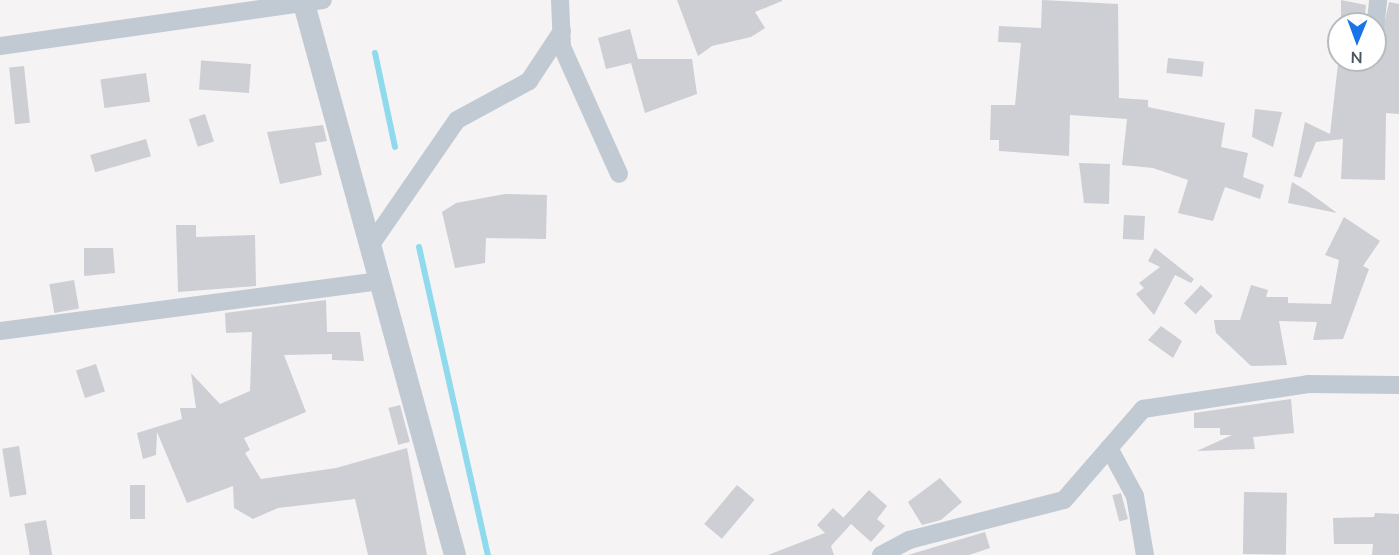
<!DOCTYPE html>
<style>
body{margin:0}
#map{position:relative;width:1399px;height:555px;overflow:hidden;background:#f5f3f3;font-family:Mulish,sans-serif}
div>[style]{position:absolute}
.stream>*{height:6px;margin:-3px;padding:0 3px;transform-origin:3px;border-radius:3px;background:#90daee}
.building>*{inset:0;background:#cdcfd5;transform-origin:0 0}
.minor>*{height:18px;margin:-9px;padding:0 9px;transform-origin:9px;border-radius:9px;background:#c1cad2}
.tertiary>*{height:22px;margin:-11px;padding:0 11px;transform-origin:11px;border-radius:11px;background:#c1cad2}
span{translate:-50% -50%;white-space:nowrap;text-align:center;line-height:1.15;-webkit-text-stroke:5px #fff;paint-order:stroke}
.north{position:absolute;left:1327px;top:12px;width:60px;height:60px;box-sizing:border-box;background:#fff;border:2px solid #b7bbc0;border-radius:50%;rotate:181deg;font-size:16px;font-weight:700;line-height:24px;text-align:center;color:#4a5661}
.north::after{content:'';display:block;margin:auto;width:21px;height:27px;background:#1a73e8;clip-path:polygon(50% 0,100% 100%,50% 72%,0 100%)}
</style>
<div id="map">
<div class="stream">
<i style="left:375px;top:53px;width:96px;rotate:78deg"></i>
<i style="left:419px;top:247px;width:316px;rotate:77.4deg"></i>
</div>
<div class="building">
<i style="clip-path:polygon(677px 0,782px 0,782px 1px,755px 12px,765px 28px,751px 37px,712px 46px,698px 56px)"></i>
<i style="clip-path:polygon(1042px 0,1118px 4px,1119px 98px,1148px 100px,1148px 107px,1225px 123px,1221px 147px,1248px 153px,1243px 177px,1264px 185px,1260px 199px,1225px 187px,1213px 221px,1178px 213px,1188px 180px,1153px 168px,1122px 165px,1127px 119px,1070px 115px,1069px 156px,999px 151px,999px 140px,990px 140px,991px 105px,1015px 105px,1021px 43px,998px 42px,999px 26px,1041px 28px)"></i>
<i style="clip-path:polygon(1341px 0,1366px 5px,1364px 24px,1341px 20px)"></i>
<i style="clip-path:polygon(1389px 2px,1399px 4px,1399px 114px,1386px 113px,1385px 180px,1341px 179px,1343px 139px,1316px 142px,1301px 178px,1294px 176px,1305px 122px,1330px 134px,1338px 64px,1375px 66px)"></i>
<i style="clip-path:polygon(630px 29px,638px 59px,692px 59px,697px 94px,645px 113px,631px 63px,606px 69px,598px 38px)"></i>
<i style="left:1168px;top:58px;width:36px;height:15px;rotate:6deg"></i>
<i style="left:251px;top:64px;width:29px;height:50px;rotate:94deg"></i>
<i style="left:24px;top:66px;width:57px;height:15px;rotate:84deg"></i>
<i style="left:146px;top:73px;width:29px;height:46px;rotate:82deg"></i>
<i style="clip-path:polygon(1255px 109px,1282px 112px,1273px 147px,1252px 137px)"></i>
<i style="left:205px;top:114px;width:29px;height:17px;rotate:72deg"></i>
<i style="clip-path:polygon(323px 125px,327px 141px,315px 143px,322px 175px,280px 184px,267px 132px)"></i>
<i style="left:146px;top:139px;width:18px;height:58px;rotate:74deg"></i>
<i style="clip-path:polygon(1079px 163px,1110px 164px,1109px 204px,1084px 203px)"></i>
<i style="clip-path:polygon(1292px 182px,1307px 191px,1337px 213px,1288px 203px)"></i>
<i style="clip-path:polygon(505px 194px,547px 195px,546px 239px,486px 238px,485px 263px,455px 268px,442px 212px,456px 203px)"></i>
<i style="left:1124px;top:215px;width:21px;height:24px;rotate:3deg"></i>
<i style="clip-path:polygon(1344px 217px,1380px 241px,1363px 266px,1369px 269px,1343px 339px,1313px 340px,1317px 322px,1279px 321px,1287px 365px,1251px 366px,1216px 333px,1214px 320px,1240px 320px,1251px 285px,1268px 290px,1266px 297px,1288px 297px,1288px 303px,1331px 304px,1339px 260px,1325px 255px)"></i>
<i style="clip-path:polygon(176px 225px,196px 225px,196px 237px,255px 235px,256px 286px,178px 292px)"></i>
<i style="clip-path:polygon(84px 248px,113px 248px,115px 273px,84px 276px)"></i>
<i style="clip-path:polygon(1155px 248px,1194px 279px,1191px 283px,1175px 275px,1154px 315px,1136px 294px,1144px 288px,1139px 283px,1160px 267px,1148px 261px)"></i>
<i style="left:74px;top:280px;width:29px;height:25px;rotate:80deg"></i>
<i style="left:1201px;top:285px;width:16px;height:25px;rotate:43deg"></i>
<i style="clip-path:polygon(326px 300px,327px 332px,360px 332px,364px 361px,332px 360px,332px 354px,284px 355px,306px 412px,244px 438px,250px 450px,245px 453px,261px 479px,336px 468px,407px 448px,427px 555px,368px 555px,355px 499px,278px 508px,253px 519px,234px 508px,233px 486px,187px 503px,157px 432px,156px 455px,143px 459px,137px 433px,182px 419px,180px 408px,196px 408px,191px 373px,220px 404px,250px 391px,252px 332px,226px 333px,225px 313px)"></i>
<i style="clip-path:polygon(1161px 326px,1182px 341px,1173px 358px,1148px 340px)"></i>
<i style="left:96px;top:364px;width:29px;height:21px;rotate:72deg"></i>
<i style="clip-path:polygon(1291px 399px,1294px 433px,1253px 437px,1255px 449px,1197px 451px,1232px 435px,1220px 435px,1220px 428px,1194px 428px,1194px 413px)"></i>
<i style="left:400px;top:405px;width:38px;height:12px;rotate:75deg"></i>
<i style="left:19px;top:446px;width:49px;height:17px;rotate:81deg"></i>
<i style="clip-path:polygon(940px 478px,962px 502px,941px 520px,922px 525px,908px 502px)"></i>
<i style="left:130px;top:485px;width:15px;height:34px"></i>
<i style="left:737px;top:485px;width:23px;height:51px;rotate:40deg"></i>
<i style="clip-path:polygon(869px 490px,887px 506px,877px 519px,885px 526px,871px 542px,851px 524px,831px 546px,834px 555px,768px 555px,825px 533px,817px 525px,833px 508px,850px 524px,843px 518px)"></i>
<i style="left:1244px;top:492px;width:43px;height:62px;rotate:1deg"></i>
<i style="left:1121px;top:493px;width:27px;height:9px;rotate:75deg"></i>
<i style="clip-path:polygon(1375px 513px,1399px 514px,1399px 555px,1372px 555px,1373px 544px,1334px 544px,1333px 518px,1374px 517px)"></i>
<i style="left:46px;top:520px;width:36px;height:22px;rotate:80deg"></i>
<i style="clip-path:polygon(985px 532px,990px 548px,969px 555px,908px 555px)"></i>
</div>
<div class="minor">
<i style="left:560px;top:0;width:47px;rotate:87.6deg"></i>
<i style="left:562px;top:47px;width:139px;rotate:65.8deg"></i>
<i style="left:1375px;top:30px;width:30px;rotate:-84deg"></i>
<i style="left:0;top:46px;width:326px;rotate:-8.1deg"></i>
<i style="left:370px;top:246px;width:153px;rotate:-55.4deg"></i>
<i style="left:457px;top:120px;width:82px;rotate:-28.4deg"></i>
<i style="left:529px;top:81px;width:60px;rotate:-56.6deg"></i>
<i style="left:0;top:331px;width:385px;rotate:-7.5deg"></i>
<i style="left:1109px;top:448px;width:55px;rotate:61.6deg"></i>
<i style="left:1135px;top:496px;width:60px;rotate:80.4deg"></i>
<i style="left:881px;top:555px;width:32px;rotate:-28deg"></i>
<i style="left:909px;top:540px;width:160px;rotate:-14.5deg"></i>
<i style="left:1064px;top:500px;width:121px;rotate:-49deg"></i>
<i style="left:1143px;top:409px;width:167px;rotate:-8.6deg"></i>
<i style="left:1308px;top:384px;width:91px;rotate:0.6deg"></i>
</div>
<div class="tertiary">
<i style="left:303px;top:0;width:575px;rotate:74.68deg"></i>
</div>
<div class="north">N</div>
</div>
